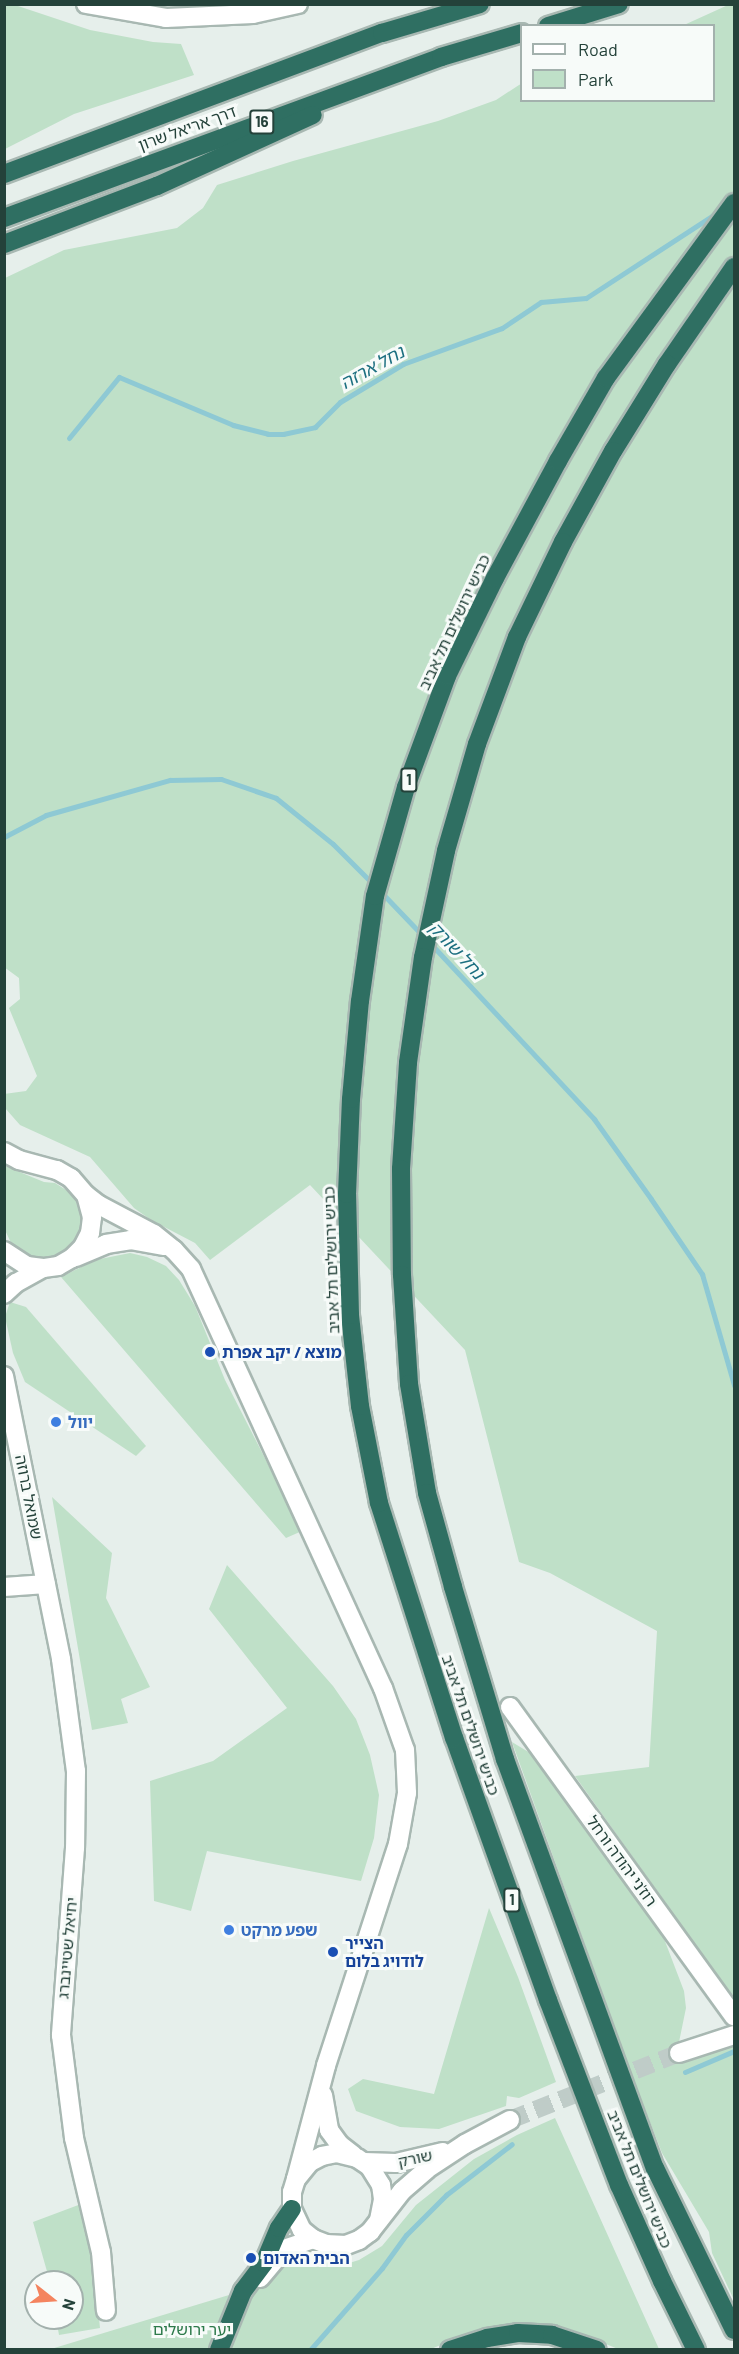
<!DOCTYPE html>
<meta charset="utf-8">
<style>
body{margin:0}
#map{position:relative;width:739px;height:2354px;overflow:hidden;background:#e6efeb;font-family:Barlow,"Noto Sans Hebrew",sans-serif}
div>[style]{position:absolute}
.green>*{inset:0;background:#bfe0c8}
.stream>*{height:5px;margin:-2.5px;padding:0 2.5px;transform-origin:2.5px;border-radius:2.5px;background:#8ec9d4}
.secondary-tunnel>*{height:18px;margin-top:-9px;transform-origin:0;background:repeating-linear-gradient(90deg,#bfccc8 0 18px,transparent 0 27px)}
.roads{filter:drop-shadow(2px 0 #a8b8b2) drop-shadow(-2px 0 #a8b8b2) drop-shadow(0 2px #a8b8b2) drop-shadow(0 -2px #a8b8b2)}
.street>*{height:18px;margin:-9px;padding:0 9px;transform-origin:9px;border-radius:9px;background:#fff}
.secondary>*{height:18px;margin:-9px;padding:0 9px;transform-origin:9px;border-radius:9px;background:#fff}
.highway>*{height:18px;margin:-9px;padding:0 9px;transform-origin:9px;border-radius:9px;background:#2f6f62}
.dots>*{width:16px;height:16px;translate:-50% -50%;box-sizing:border-box;border:3px solid #f7fbf9;border-radius:50%}
span{translate:-50% -50%;white-space:nowrap;text-align:center;line-height:1.15;-webkit-text-stroke:6px #f7fbf9;paint-order:stroke}
.shield-label span{padding:2px 4px;background:#f7fbf9;border:2px solid;border-radius:4px;-webkit-text-stroke-width:0}
.shield-label{font-size:15px;color:#24423a;font-weight:700}
.street-label{font-size:16px;color:#24423a}
.transit-label{font-size:16px;color:#164399;font-weight:700}
.left{translate:0 -50%;text-align:left}
.shop-label{font-size:16px;color:#366cbe;font-weight:700}
.park-label{font-size:16px;color:#2d7a4b}
.water-label{font-size:18px;color:#1c6f80;font-style:italic}
.frame{position:absolute;inset:0;border:6px solid #24423a;pointer-events:none}
.legend{position:absolute;left:520px;top:24px;width:195px;height:78px;box-sizing:border-box;background:#f7fbf9;border:2px solid #a3b1ad;margin:0;padding:8px 10px;list-style:none;font-size:18px;color:#24423a}
.legend li{display:flex;align-items:center;gap:12px;height:30px}
.legend b{width:30px;border:2px solid #a3b1ad}
.north{position:absolute;left:24px;top:2270px;width:60px;height:60px;box-sizing:border-box;background:#f7fbf9;border:2px solid #a3b1ad;border-radius:50%;rotate:107deg;font-size:16px;font-weight:700;line-height:24px;text-align:center;color:#24423a}
.north::after{content:'';display:block;margin:auto;width:21px;height:27px;background:#f4845f;clip-path:polygon(50% 0,100% 100%,50% 72%,0 100%)}
</style>
<div id="map">
<div class="green">
<i style="clip-path:polygon(4px 5px,15px 5px,90px 30px,153px 42px,181px 44px,194px 75px,74px 114px,5px 149px)"></i>
<i style="clip-path:polygon(728px 5px,734px 5px,734px 1994px,731px 1995px,575px 1776px,649px 1767px,657px 1631px,550px 1573px,519px 1562px,465px 1350px,310px 1185px,210px 1260px,195px 1243px,151px 1220px,134px 1208px,90px 1157px,20px 1125px,5px 1108px,4px 1094px,26px 1091px,37px 1076px,9px 1008px,20px 999px,19px 978px,4px 967px,5px 278px,64px 250px,177px 228px,203px 208px,217px 185px,293px 161px,438px 121px,496px 100px,519px 85px,521px 84px,522px 100px,714px 100px,714px 26px,684px 25px)"></i>
<i style="clip-path:polygon(5px 1166px,44px 1182px,55px 1183px,76px 1196px,81px 1209px,83px 1226px,71px 1249px,59px 1257px,46px 1259px,30px 1256px,12px 1245px,5px 1230px)"></i>
<i style="clip-path:polygon(130px 1253px,147px 1257px,166px 1266px,179px 1280px,195px 1306px,225px 1380px,302px 1531px,286px 1538px,61px 1277px,95px 1260px)"></i>
<i style="clip-path:polygon(10px 1302px,26px 1307px,146px 1446px,136px 1456px,25px 1382px,13px 1353px,5px 1317px)"></i>
<i style="clip-path:polygon(52px 1497px,112px 1553px,106px 1598px,150px 1687px,121px 1699px,128px 1723px,92px 1730px)"></i>
<i style="clip-path:polygon(227px 1565px,333px 1686px,356px 1719px,370px 1755px,379px 1795px,374px 1838px,361px 1881px,207px 1851px,191px 1911px,154px 1901px,150px 1781px,213px 1761px,287px 1708px,209px 1609px)"></i>
<i style="clip-path:polygon(512px 1742px,535px 1756px,556px 1779px,663px 1936px,684px 1991px,686px 2008px,678px 2047px,734px 2027px,734px 2300px,712px 2253px,709px 2232px,662px 2153px,632px 2076px)"></i>
<i style="clip-path:polygon(489px 1908px,518px 1977px,556px 2082px,519px 2098px,507px 2096px,506px 2106px,439px 2129px,400px 2127px,356px 2111px,348px 2089px,363px 2079px,434px 2094px)"></i>
<i style="clip-path:polygon(555px 2118px,659px 2349px,618px 2349px,584px 2335px,546px 2326px,517px 2325px,494px 2327px,468px 2334px,431px 2349px,229px 2350px,254px 2290px,292px 2248px,320px 2261px,346px 2264px,359px 2260px,382px 2246px,416px 2205px,474px 2159px,517px 2135px)"></i>
<i style="clip-path:polygon(81px 2204px,93px 2260px,100px 2328px,59px 2335px,56px 2318px,72px 2318px,72px 2282px,50px 2282px,33px 2222px)"></i>
<i style="clip-path:polygon(229px 2295px,209px 2349px,51px 2349px)"></i>
</div>
<div class="stream">
<i style="left:69px;top:438px;width:79px;rotate:-50.7deg"></i>
<i style="left:119px;top:377px;width:124px;rotate:22.8deg"></i>
<i style="left:233px;top:425px;width:36px;rotate:14deg"></i>
<i style="left:268px;top:434px;width:15px"></i>
<i style="left:283px;top:434px;width:33px;rotate:-12deg"></i>
<i style="left:315px;top:427px;width:35px;rotate:-45deg"></i>
<i style="left:340px;top:402px;width:74px;rotate:-31.1deg"></i>
<i style="left:403px;top:364px;width:105px;rotate:-20deg"></i>
<i style="left:502px;top:328px;width:47px;rotate:-33.7deg"></i>
<i style="left:541px;top:302px;width:45px;rotate:-5.1deg"></i>
<i style="left:586px;top:298px;width:161px;rotate:-33.1deg"></i>
<i style="left:4px;top:837px;width:47px;rotate:-27.6deg"></i>
<i style="left:46px;top:815px;width:129px;rotate:-15.8deg"></i>
<i style="left:170px;top:780px;width:51px;rotate:-1.1deg"></i>
<i style="left:221px;top:779px;width:58px;rotate:19.1deg"></i>
<i style="left:276px;top:798px;width:73px;rotate:38.9deg"></i>
<i style="left:333px;top:844px;width:58px;rotate:45deg"></i>
<i style="left:380px;top:891px;width:64px;rotate:46.3deg"></i>
<i style="left:430px;top:943px;width:241px;rotate:47deg"></i>
<i style="left:594px;top:1119px;width:98px;rotate:54.5deg"></i>
<i style="left:651px;top:1199px;width:91px;rotate:55.8deg"></i>
<i style="left:702px;top:1274px;width:116px;rotate:73.9deg"></i>
<i style="left:685px;top:2072px;width:53px;rotate:-23.2deg"></i>
<i style="left:310px;top:2350px;width:109px;rotate:-48.7deg"></i>
<i style="left:382px;top:2268px;width:41px;rotate:-54deg"></i>
<i style="left:406px;top:2235px;width:57px;rotate:-45deg"></i>
<i style="left:446px;top:2195px;width:83px;rotate:-37.7deg"></i>
</div>
<div class="secondary-tunnel">
<i style="left:510px;top:2120px;width:182px;rotate:-21.6deg"></i>
</div>
<div class="roads">
<div class="street">
<i style="left:4px;top:1294px;width:16px;rotate:-43deg"></i>
<i style="left:16px;top:1283px;width:31px;rotate:-29deg"></i>
<i style="left:4px;top:1376px;width:289px;rotate:78.6deg"></i>
<i style="left:61px;top:1659px;width:113px;rotate:82.4deg"></i>
<i style="left:76px;top:1771px;width:77px;rotate:90.7deg"></i>
<i style="left:75px;top:1848px;width:188px;rotate:94.3deg"></i>
<i style="left:61px;top:2035px;width:104px;rotate:82.8deg"></i>
<i style="left:74px;top:2138px;width:117px;rotate:76.7deg"></i>
<i style="left:101px;top:2252px;width:59px;rotate:85.2deg"></i>
<i style="left:4px;top:1587px;width:42px;rotate:-4.1deg"></i>
<i style="left:510px;top:1707px;width:382px;rotate:54.1deg"></i>
<i style="left:260px;top:2278px;width:38px;rotate:-50deg"></i>
<i style="left:284px;top:2249px;width:31px;rotate:-19deg"></i>
</div>
<div class="secondary">
<i style="left:86px;top:4px;width:81px;rotate:9.9deg"></i>
<i style="left:166px;top:18px;width:87px;rotate:-2.6deg"></i>
<i style="left:253px;top:14px;width:46px;rotate:-12.5deg"></i>
<i style="left:4px;top:1152px;width:17px;rotate:28deg"></i>
<i style="left:19px;top:1160px;width:39px;rotate:15deg"></i>
<i style="left:57px;top:1170px;width:16px;rotate:30deg"></i>
<i style="left:71px;top:1178px;width:23px;rotate:49deg"></i>
<i style="left:86px;top:1195px;width:23px;rotate:75deg"></i>
<i style="left:92px;top:1217px;width:16px;rotate:97deg"></i>
<i style="left:90px;top:1233px;width:16px;rotate:117deg"></i>
<i style="left:83px;top:1247px;width:16px;rotate:135deg"></i>
<i style="left:72px;top:1258px;width:16px;rotate:150deg"></i>
<i style="left:58px;top:1266px;width:15px;rotate:172deg"></i>
<i style="left:43px;top:1268px;width:16px;rotate:-173deg"></i>
<i style="left:27px;top:1266px;width:27px;rotate:-147deg"></i>
<i style="left:86px;top:1195px;width:16px;rotate:38deg"></i>
<i style="left:99px;top:1205px;width:62px;rotate:27.8deg"></i>
<i style="left:154px;top:1234px;width:26px;rotate:39deg"></i>
<i style="left:174px;top:1250px;width:25px;rotate:48deg"></i>
<i style="left:191px;top:1269px;width:461px;rotate:65.4deg"></i>
<i style="left:383px;top:1688px;width:66px;rotate:70.5deg"></i>
<i style="left:405px;top:1750px;width:43px;rotate:87.3deg"></i>
<i style="left:407px;top:1793px;width:52px;rotate:100deg"></i>
<i style="left:398px;top:1844px;width:233px;rotate:108deg"></i>
<i style="left:326px;top:2066px;width:117px;rotate:104.9deg"></i>
<i style="left:76px;top:1257px;width:33px;rotate:-23deg"></i>
<i style="left:106px;top:1244px;width:24px;rotate:-9deg"></i>
<i style="left:130px;top:1240px;width:35px;rotate:10deg"></i>
<i style="left:679px;top:2053px;width:58px;rotate:-18.1deg"></i>
<i style="left:323px;top:2095px;width:36px;rotate:80deg"></i>
<i style="left:329px;top:2130px;width:17px;rotate:54deg"></i>
<i style="left:339px;top:2144px;width:18px;rotate:38deg"></i>
<i style="left:364px;top:2162px;width:32px;rotate:2deg"></i>
<i style="left:396px;top:2163px;width:48px;rotate:-13.2deg"></i>
<i style="left:379px;top:2220px;width:21px;rotate:-79deg"></i>
<i style="left:383px;top:2199px;width:14px;rotate:-98deg"></i>
<i style="left:381px;top:2185px;width:22px;rotate:-122deg"></i>
<i style="left:369px;top:2166px;width:14px;rotate:-146deg"></i>
<i style="left:357px;top:2158px;width:21px;rotate:-166deg"></i>
<i style="left:337px;top:2153px;width:15px;rotate:169deg"></i>
<i style="left:322px;top:2156px;width:13px;rotate:153deg"></i>
<i style="left:310px;top:2162px;width:22px;rotate:129deg"></i>
<i style="left:296px;top:2179px;width:14px;rotate:107deg"></i>
<i style="left:292px;top:2192px;width:17px;rotate:90deg"></i>
<i style="left:292px;top:2209px;width:23px;rotate:65deg"></i>
<i style="left:302px;top:2230px;width:14px;rotate:39deg"></i>
<i style="left:313px;top:2239px;width:14px;rotate:21deg"></i>
<i style="left:326px;top:2244px;width:20px;rotate:3deg"></i>
<i style="left:346px;top:2245px;width:14px;rotate:-21deg"></i>
<i style="left:359px;top:2240px;width:14px;rotate:-36deg"></i>
<i style="left:370px;top:2232px;width:52px;rotate:-52deg"></i>
<i style="left:402px;top:2191px;width:33px;rotate:-41deg"></i>
<i style="left:427px;top:2169px;width:45px;rotate:-33.3deg"></i>
<i style="left:465px;top:2144px;width:51px;rotate:-28.1deg"></i>
</div>
<div class="highway">
<i style="left:548px;top:26px;width:74px;rotate:-17.2deg"></i>
<i style="left:4px;top:174px;width:403px;rotate:-20.5deg"></i>
<i style="left:382px;top:33px;width:102px;rotate:-16.5deg"></i>
<i style="left:4px;top:218px;width:466px;rotate:-20.2deg"></i>
<i style="left:441px;top:57px;width:84px;rotate:-16.5deg"></i>
<i style="left:4px;top:244px;width:164px;rotate:-20.8deg"></i>
<i style="left:157px;top:186px;width:171px;rotate:-24.5deg"></i>
<i style="left:734px;top:267px;width:118px;rotate:124.6deg"></i>
<i style="left:667px;top:364px;width:102px;rotate:121.8deg"></i>
<i style="left:613px;top:451px;width:104px;rotate:118.8deg"></i>
<i style="left:563px;top:542px;width:106px;rotate:115.8deg"></i>
<i style="left:517px;top:637px;width:114px;rotate:110.5deg"></i>
<i style="left:477px;top:744px;width:111px;rotate:106.2deg"></i>
<i style="left:446px;top:851px;width:108px;rotate:102.2deg"></i>
<i style="left:423px;top:957px;width:107px;rotate:98.1deg"></i>
<i style="left:408px;top:1063px;width:106px;rotate:93.8deg"></i>
<i style="left:401px;top:1169px;width:106px;rotate:89.5deg"></i>
<i style="left:402px;top:1275px;width:109px;rotate:86.3deg"></i>
<i style="left:409px;top:1384px;width:110px;rotate:80.6deg"></i>
<i style="left:427px;top:1493px;width:98px;rotate:74.5deg"></i>
<i style="left:453px;top:1587px;width:180px;rotate:73.2deg"></i>
<i style="left:505px;top:1759px;width:436px;rotate:69.9deg"></i>
<i style="left:655px;top:2168px;width:180px;rotate:64deg"></i>
<i style="left:219px;top:2350px;width:64px;rotate:-67.9deg"></i>
<i style="left:243px;top:2291px;width:35px;rotate:-53deg"></i>
<i style="left:264px;top:2263px;width:38px;rotate:-67deg"></i>
<i style="left:279px;top:2228px;width:23px;rotate:-56deg"></i>
<i style="left:450px;top:2350px;width:39px;rotate:-18deg"></i>
<i style="left:487px;top:2338px;width:31px;rotate:-9deg"></i>
<i style="left:518px;top:2333px;width:34px;rotate:3deg"></i>
<i style="left:552px;top:2335px;width:47px;rotate:18.4deg"></i>
<i style="left:696px;top:2350px;width:77px;rotate:-116.2deg"></i>
<i style="left:662px;top:2281px;width:105px;rotate:-114.1deg"></i>
<i style="left:619px;top:2185px;width:198px;rotate:-111deg"></i>
<i style="left:548px;top:2000px;width:278px;rotate:-109.7deg"></i>
<i style="left:454px;top:1738px;width:247px;rotate:-107.7deg"></i>
<i style="left:379px;top:1503px;width:99px;rotate:-101.1deg"></i>
<i style="left:360px;top:1406px;width:92px;rotate:-96.3deg"></i>
<i style="left:350px;top:1315px;width:121px;rotate:-91.4deg"></i>
<i style="left:347px;top:1194px;width:95px;rotate:-87.6deg"></i>
<i style="left:351px;top:1099px;width:98px;rotate:-84.8deg"></i>
<i style="left:360px;top:1001px;width:106px;rotate:-81.9deg"></i>
<i style="left:375px;top:896px;width:113px;rotate:-74.1deg"></i>
<i style="left:406px;top:787px;width:118px;rotate:-69.7deg"></i>
<i style="left:447px;top:676px;width:109px;rotate:-63.9deg"></i>
<i style="left:495px;top:578px;width:133px;rotate:-61.7deg"></i>
<i style="left:558px;top:461px;width:96px;rotate:-60deg"></i>
<i style="left:606px;top:378px;width:217px;rotate:-53.8deg"></i>
</div>
</div>
<div class="dots">
<i style="left:210px;top:1352px;background:#1a4fb4"></i>
<i style="left:56px;top:1422px;background:#3f7fe0"></i>
<i style="left:229px;top:1930px;background:#3f7fe0"></i>
<i style="left:333px;top:1952px;background:#1a4fb4"></i>
<i style="left:251px;top:2258px;background:#1a4fb4"></i>
</div>
<div class="shield-label">
<span style="left:262px;top:122px">16</span>
<span style="left:409px;top:780px">1</span>
<span style="left:512px;top:1900px">1</span>
</div>
<div class="street-label">
<span style="left:187px;top:128px;rotate:-20deg">דרך אריאל שרון</span>
<span style="left:454px;top:622px;rotate:-65deg">כביש ירושלים תל אביב</span>
<span style="left:331px;top:1260px;rotate:-92deg">כביש ירושלים תל אביב</span>
<span style="left:29px;top:1497px;rotate:79deg">שמואל ברוזה</span>
<span style="left:471px;top:1725px;rotate:71deg">כביש ירושלים תל אביב</span>
<span style="left:622px;top:1861px;rotate:54deg">רוז'ני יהודה ורחל</span>
<span style="left:67px;top:1948px;rotate:-85deg">יחיאל שטיינברג</span>
<span style="left:415px;top:2158px;rotate:-12deg">שורק</span>
<span style="left:640px;top:2179px;rotate:68deg">כביש ירושלים תל אביב</span>
</div>
<div class="transit-label">
<span class="left" style="left:222px;top:1352px">מוצא / יקב אפרת</span>
<span class="left" style="left:345px;top:1952px">הצייר<br>לודויג בלום</span>
<span class="left" style="left:263px;top:2258px">הבית האדום</span>
</div>
<div class="shop-label">
<span class="left" style="left:68px;top:1422px">יוול</span>
<span class="left" style="left:241px;top:1930px">שפע מרקט</span>
</div>
<div class="park-label">
<span style="left:192px;top:2329px">יער ירושלים</span>
</div>
<div class="water-label">
<span style="left:372px;top:367px;rotate:-29deg">נחל ארזה</span>
<span style="left:457px;top:950px;rotate:47deg">נחל שורק</span>
</div>
<div class="frame"></div>
<ul class="legend">
<li><b style="height:8px;background:#fff"></b>Road</li>
<li><b style="height:16px;background:#bfe0c8"></b>Park</li>
</ul>
<div class="north">N</div>
</div>
